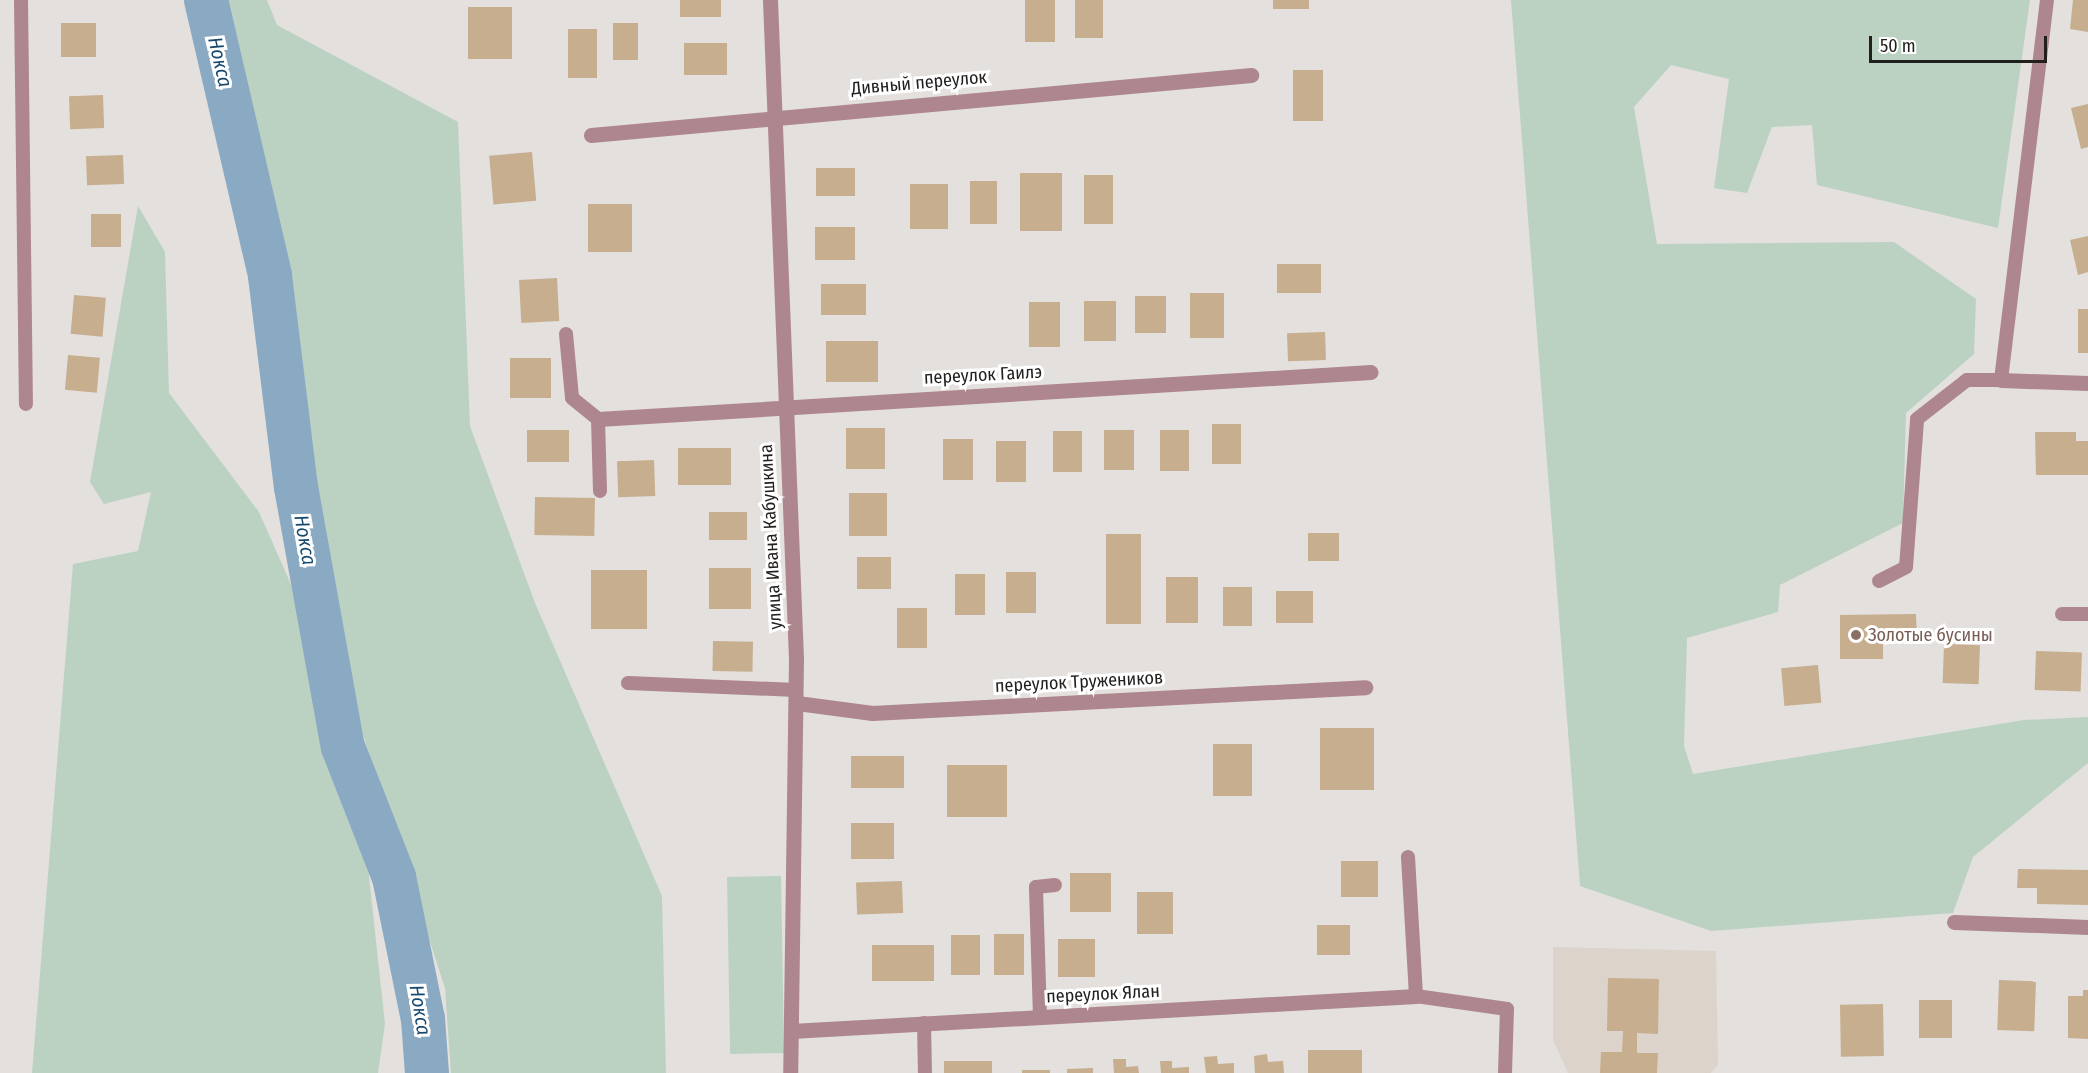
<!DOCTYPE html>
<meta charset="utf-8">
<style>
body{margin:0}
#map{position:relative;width:2088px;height:1073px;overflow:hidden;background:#e3e0dd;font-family:"Fira Sans Condensed",sans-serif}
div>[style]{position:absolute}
.built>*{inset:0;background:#dcd3ca}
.green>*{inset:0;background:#bbd2c3;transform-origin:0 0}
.river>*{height:44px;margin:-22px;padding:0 22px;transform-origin:22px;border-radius:22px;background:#8aa9c3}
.building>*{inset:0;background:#c7ae8f;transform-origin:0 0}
.service>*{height:14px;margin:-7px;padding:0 7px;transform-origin:7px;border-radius:7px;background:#ae868d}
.minor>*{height:15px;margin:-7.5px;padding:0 7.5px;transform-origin:7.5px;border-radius:7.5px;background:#ae868d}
.dots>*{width:16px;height:16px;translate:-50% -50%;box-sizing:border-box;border:3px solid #fff;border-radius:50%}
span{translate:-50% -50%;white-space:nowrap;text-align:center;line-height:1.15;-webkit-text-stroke:6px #fff;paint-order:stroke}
.street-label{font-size:18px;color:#22201f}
.education-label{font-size:18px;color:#785e54}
.left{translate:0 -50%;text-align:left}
.water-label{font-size:20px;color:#184a6f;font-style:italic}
.scale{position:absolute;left:1869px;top:36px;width:178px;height:27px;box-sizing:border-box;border:3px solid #22201f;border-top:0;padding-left:8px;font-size:18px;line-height:21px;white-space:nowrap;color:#22201f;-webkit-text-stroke:4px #fff;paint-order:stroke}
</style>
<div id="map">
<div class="built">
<i style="clip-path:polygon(1553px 947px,1716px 951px,1718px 1065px,1711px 1073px,1568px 1073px,1553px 1040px)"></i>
</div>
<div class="green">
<i style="clip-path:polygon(187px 0,267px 0,277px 25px,458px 122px,470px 426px,535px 603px,662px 896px,666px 1073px,451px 1073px,445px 988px,279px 475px,242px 233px,211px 81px)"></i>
<i style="clip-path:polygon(1511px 0,2030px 0,1998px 228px,1817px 185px,1812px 125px,1772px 127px,1747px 193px,1714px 188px,1729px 79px,1671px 65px,1634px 107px,1657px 244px,1894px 242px,1976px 299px,1974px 354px,1906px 413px,1903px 523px,1780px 585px,1778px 612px,1687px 638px,1684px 746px,1693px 774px,2024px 720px,2088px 717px,2088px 763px,1973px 857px,1953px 913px,1711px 931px,1580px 886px)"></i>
<i style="clip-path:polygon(138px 206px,165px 252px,169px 393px,259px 512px,334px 682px,359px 784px,385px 1024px,378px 1073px,32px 1073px,73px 564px,138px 551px,151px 492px,104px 504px,90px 482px)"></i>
<i style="left:781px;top:876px;width:177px;height:54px;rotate:89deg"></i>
</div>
<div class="river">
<i style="left:206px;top:0;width:283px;rotate:76.9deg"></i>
<i style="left:270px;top:276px;width:213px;rotate:83deg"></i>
<i style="left:296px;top:487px;width:264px;rotate:79.8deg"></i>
<i style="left:343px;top:747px;width:140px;rotate:68.6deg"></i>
<i style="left:394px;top:877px;width:145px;rotate:78.5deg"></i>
<i style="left:423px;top:1019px;width:54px;rotate:85.8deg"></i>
</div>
<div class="building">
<i style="left:680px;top:0;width:41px;height:17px"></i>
<i style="left:1025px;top:0;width:30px;height:42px"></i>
<i style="left:1075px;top:0;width:28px;height:38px"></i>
<i style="left:1273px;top:0;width:36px;height:9px"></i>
<i style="clip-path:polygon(2073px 0,2088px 0,2088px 32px,2070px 29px)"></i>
<i style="left:468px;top:7px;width:44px;height:52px"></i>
<i style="left:61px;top:23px;width:35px;height:34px"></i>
<i style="left:613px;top:23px;width:25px;height:37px"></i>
<i style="left:568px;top:29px;width:29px;height:49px"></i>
<i style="left:684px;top:43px;width:43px;height:32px"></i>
<i style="left:1293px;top:70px;width:30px;height:51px"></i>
<i style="left:103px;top:95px;width:33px;height:34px;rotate:88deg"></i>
<i style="clip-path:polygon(2088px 104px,2088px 147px,2081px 149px,2071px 108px)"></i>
<i style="left:532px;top:152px;width:49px;height:43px;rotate:85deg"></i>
<i style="left:123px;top:155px;width:29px;height:37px;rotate:88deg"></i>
<i style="left:816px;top:168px;width:39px;height:28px"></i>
<i style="left:1020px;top:173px;width:42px;height:58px"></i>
<i style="left:1084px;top:175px;width:29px;height:49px"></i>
<i style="left:970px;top:181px;width:27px;height:43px"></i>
<i style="left:910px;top:184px;width:38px;height:45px"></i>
<i style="left:588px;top:204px;width:44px;height:48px"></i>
<i style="left:91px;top:214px;width:30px;height:33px"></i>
<i style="left:815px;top:227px;width:40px;height:33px"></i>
<i style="clip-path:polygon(2088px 236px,2088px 272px,2078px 275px,2070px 240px)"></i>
<i style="left:1277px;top:264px;width:44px;height:29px"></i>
<i style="left:557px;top:278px;width:43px;height:38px;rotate:87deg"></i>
<i style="left:821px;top:284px;width:45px;height:31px"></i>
<i style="left:1190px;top:293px;width:34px;height:45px"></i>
<i style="left:74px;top:295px;width:32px;height:39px;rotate:5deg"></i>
<i style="left:1135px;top:296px;width:31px;height:37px"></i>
<i style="left:1084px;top:301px;width:32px;height:40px"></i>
<i style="left:1029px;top:302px;width:31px;height:45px"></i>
<i style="left:2078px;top:309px;width:10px;height:44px"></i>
<i style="left:1325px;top:332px;width:28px;height:38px;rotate:88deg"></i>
<i style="left:826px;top:341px;width:52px;height:41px"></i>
<i style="left:68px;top:355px;width:32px;height:35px;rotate:5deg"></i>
<i style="left:510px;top:358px;width:41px;height:40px"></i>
<i style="left:1212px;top:424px;width:29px;height:40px"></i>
<i style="left:846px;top:428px;width:39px;height:41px"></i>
<i style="left:569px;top:430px;width:32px;height:42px;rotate:90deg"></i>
<i style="left:1104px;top:430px;width:30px;height:40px"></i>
<i style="left:1160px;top:430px;width:29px;height:41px"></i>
<i style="left:1053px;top:431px;width:29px;height:41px"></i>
<i style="clip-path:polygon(2035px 432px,2076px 432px,2076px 441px,2088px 441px,2088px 475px,2036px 475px)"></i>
<i style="left:943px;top:439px;width:30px;height:41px"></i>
<i style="left:996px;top:441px;width:30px;height:41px"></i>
<i style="left:678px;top:448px;width:53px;height:37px"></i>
<i style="left:654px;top:460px;width:36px;height:37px;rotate:88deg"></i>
<i style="left:849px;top:493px;width:38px;height:43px"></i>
<i style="left:535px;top:497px;width:60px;height:38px;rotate:1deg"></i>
<i style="left:709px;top:512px;width:38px;height:28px"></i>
<i style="left:1308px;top:533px;width:31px;height:28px"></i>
<i style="left:1106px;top:534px;width:35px;height:90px"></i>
<i style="left:857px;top:557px;width:34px;height:32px"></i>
<i style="left:709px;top:568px;width:42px;height:41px"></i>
<i style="left:591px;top:570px;width:56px;height:59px"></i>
<i style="left:1006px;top:572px;width:30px;height:41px"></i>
<i style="left:955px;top:574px;width:30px;height:41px"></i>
<i style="left:1166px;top:577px;width:32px;height:46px"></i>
<i style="left:1223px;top:587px;width:29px;height:39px"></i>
<i style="left:1276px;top:591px;width:37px;height:32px"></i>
<i style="left:897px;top:608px;width:30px;height:40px"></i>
<i style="clip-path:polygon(1916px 614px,1917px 640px,1883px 640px,1883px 659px,1840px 659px,1840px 615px)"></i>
<i style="left:713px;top:641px;width:40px;height:30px;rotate:1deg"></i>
<i style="left:1944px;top:644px;width:36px;height:39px;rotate:2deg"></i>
<i style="left:2036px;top:651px;width:46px;height:39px;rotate:2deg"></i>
<i style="left:1818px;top:665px;width:38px;height:37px;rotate:85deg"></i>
<i style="left:1320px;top:728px;width:54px;height:62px"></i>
<i style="left:1213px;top:744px;width:39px;height:52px"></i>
<i style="left:851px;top:756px;width:53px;height:32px"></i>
<i style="left:947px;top:765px;width:60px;height:52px"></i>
<i style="left:851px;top:823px;width:43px;height:36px"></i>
<i style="left:1341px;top:861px;width:37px;height:36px"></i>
<i style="clip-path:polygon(2018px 869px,2088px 870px,2088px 905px,2037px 904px,2037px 888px,2017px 888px)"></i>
<i style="left:1070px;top:873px;width:41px;height:39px"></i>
<i style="left:902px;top:881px;width:32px;height:46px;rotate:88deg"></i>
<i style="left:1137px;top:892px;width:36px;height:42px"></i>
<i style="left:1317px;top:925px;width:33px;height:30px"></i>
<i style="left:994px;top:934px;width:30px;height:41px"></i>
<i style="left:951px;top:935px;width:29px;height:40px"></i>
<i style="left:1058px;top:939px;width:37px;height:38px"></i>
<i style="left:872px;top:945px;width:62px;height:36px"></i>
<i style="clip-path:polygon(1608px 978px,1659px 979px,1658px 1034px,1637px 1033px,1637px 1053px,1658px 1053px,1657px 1073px,1600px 1073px,1601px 1052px,1622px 1052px,1623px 1031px,1607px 1031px)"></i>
<i style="left:1999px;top:980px;width:37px;height:50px;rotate:2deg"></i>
<i style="clip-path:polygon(2083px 990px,2088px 990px,2088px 1039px,2068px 1038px,2068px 996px,2083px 996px)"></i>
<i style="left:1919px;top:1000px;width:33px;height:38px"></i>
<i style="left:1883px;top:1004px;width:52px;height:43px;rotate:89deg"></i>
<i style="left:1308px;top:1050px;width:54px;height:23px"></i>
<i style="clip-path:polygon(1267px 1054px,1268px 1062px,1283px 1061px,1284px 1073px,1255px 1073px,1254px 1056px)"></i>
<i style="clip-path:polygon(1217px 1056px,1218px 1064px,1234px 1063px,1234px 1073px,1206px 1073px,1204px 1057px)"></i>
<i style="clip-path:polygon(1113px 1059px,1126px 1059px,1126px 1067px,1138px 1066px,1139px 1073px,1114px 1073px)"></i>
<i style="left:944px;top:1061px;width:48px;height:12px"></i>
<i style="clip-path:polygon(1160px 1061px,1172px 1061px,1172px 1068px,1189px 1067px,1189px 1073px,1161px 1073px)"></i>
<i style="clip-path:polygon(1093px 1068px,1093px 1073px,1067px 1073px,1067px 1069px)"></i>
<i style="left:1022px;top:1070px;width:28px;height:3px"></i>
</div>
<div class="service">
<i style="left:21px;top:0;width:404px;rotate:89.3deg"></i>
<i style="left:566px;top:334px;width:64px;rotate:84.6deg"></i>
<i style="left:572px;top:398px;width:33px;rotate:39deg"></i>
<i style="left:598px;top:419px;width:72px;rotate:88.4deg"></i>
<i style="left:1879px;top:581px;width:30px;rotate:-27deg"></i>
<i style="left:1906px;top:567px;width:148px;rotate:-85.7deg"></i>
<i style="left:1917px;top:419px;width:63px;rotate:-38deg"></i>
<i style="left:1967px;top:380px;width:34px"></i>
<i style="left:2001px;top:380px;width:383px;rotate:-83.1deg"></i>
<i style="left:2062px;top:614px;width:26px"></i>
<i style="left:628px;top:683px;width:168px;rotate:2.4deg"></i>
<i style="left:1408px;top:857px;width:139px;rotate:86.7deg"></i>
<i style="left:1416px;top:996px;width:92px;rotate:8.1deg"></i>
<i style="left:1507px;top:1009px;width:64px;rotate:91.8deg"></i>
<i style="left:1040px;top:1017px;width:130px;rotate:-91.8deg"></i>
<i style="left:1036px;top:887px;width:19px;rotate:-6deg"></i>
<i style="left:924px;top:1023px;width:50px;rotate:88.9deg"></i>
</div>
<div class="minor">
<i style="left:770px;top:0;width:660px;rotate:87.74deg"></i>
<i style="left:796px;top:659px;width:414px;rotate:90.8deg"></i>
<i style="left:591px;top:135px;width:663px;rotate:-5.19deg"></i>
<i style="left:2001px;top:380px;width:87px;rotate:2deg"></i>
<i style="left:598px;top:419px;width:774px;rotate:-3.48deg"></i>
<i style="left:797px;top:703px;width:76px;rotate:7.6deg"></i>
<i style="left:872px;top:713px;width:494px;rotate:-3deg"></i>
<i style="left:1954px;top:922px;width:134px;rotate:2.1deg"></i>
<i style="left:791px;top:1031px;width:626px;rotate:-3.21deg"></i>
</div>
<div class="dots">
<i style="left:1856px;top:635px;background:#8d6e63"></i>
</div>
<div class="street-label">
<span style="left:919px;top:83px;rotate:-5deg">Дивный переулок</span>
<span style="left:983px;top:375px;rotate:-3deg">переулок Гаилэ</span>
<span style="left:771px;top:537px;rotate:-93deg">улица Ивана Кабушкина</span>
<span style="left:1079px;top:682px;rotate:-3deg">переулок Тружеников</span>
<span style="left:1103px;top:994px;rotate:-3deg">переулок Ялан</span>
</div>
<div class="education-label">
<span class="left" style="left:1868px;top:635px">Золотые бусины</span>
</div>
<div class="water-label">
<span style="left:220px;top:62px;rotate:77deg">Нокса</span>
<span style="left:305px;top:540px;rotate:80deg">Нокса</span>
<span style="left:420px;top:1010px;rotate:81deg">Нокса</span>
</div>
<div class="scale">50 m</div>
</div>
